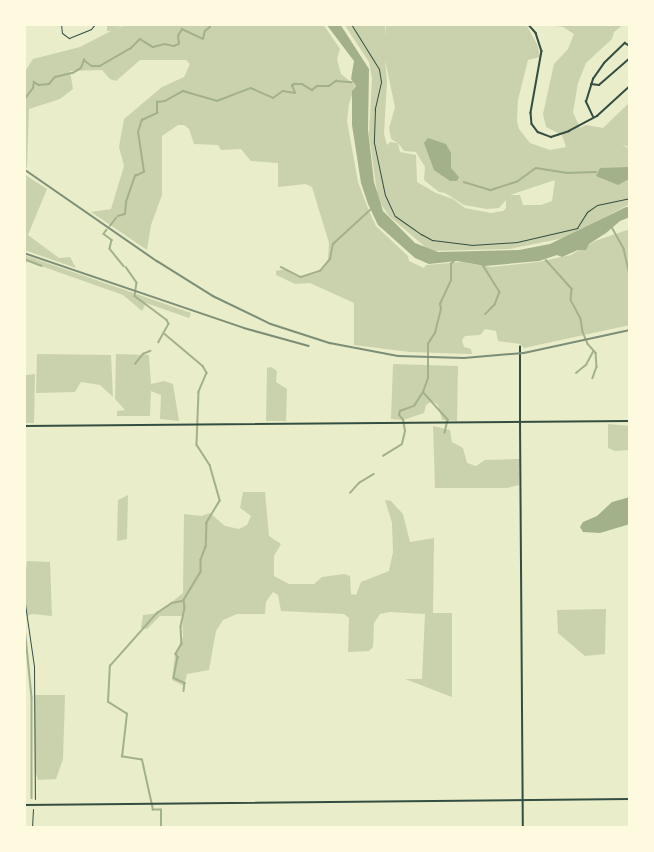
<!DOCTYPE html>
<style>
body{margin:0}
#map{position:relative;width:654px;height:852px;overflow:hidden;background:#e9edc9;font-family:"Golos Text",sans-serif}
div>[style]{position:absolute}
.green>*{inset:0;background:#cad2ad}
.water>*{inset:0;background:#a3b18a}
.stream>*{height:1.5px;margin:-0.75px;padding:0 0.75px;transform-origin:0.75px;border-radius:0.75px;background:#a3b18a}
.path>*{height:1px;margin:-0.5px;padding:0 0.5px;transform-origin:0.5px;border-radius:0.5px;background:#344e41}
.service>*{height:1px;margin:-0.5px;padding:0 0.5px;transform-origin:0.5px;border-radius:0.5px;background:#344e41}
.minor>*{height:1.5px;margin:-0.75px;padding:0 0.75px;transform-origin:0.75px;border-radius:0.75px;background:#344e41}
.tertiary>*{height:2px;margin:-1px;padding:0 1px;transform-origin:1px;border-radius:1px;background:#344e41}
.secondary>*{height:2px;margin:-1px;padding:0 1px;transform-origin:1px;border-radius:1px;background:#344e41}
.rail>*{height:1.5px;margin:-0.75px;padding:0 0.75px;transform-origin:0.75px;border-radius:0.75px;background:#7c8e77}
span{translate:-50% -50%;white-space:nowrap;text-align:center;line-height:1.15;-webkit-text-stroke:4.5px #fefae0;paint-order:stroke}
.frame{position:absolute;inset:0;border:26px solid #fefae0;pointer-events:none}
</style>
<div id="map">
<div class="green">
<i style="clip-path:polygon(107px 24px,126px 24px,115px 29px,129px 24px,323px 24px,340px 49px,337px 59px,341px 74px,355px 85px,349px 104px,347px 121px,358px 182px,369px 211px,376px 226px,408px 256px,409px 261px,424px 268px,426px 265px,461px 262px,491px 267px,538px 262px,571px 255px,595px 241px,630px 229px,630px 325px,524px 348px,520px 344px,498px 341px,496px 331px,485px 329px,480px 335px,465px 336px,462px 340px,464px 347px,471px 349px,472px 354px,410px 352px,354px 345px,354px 303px,310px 283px,295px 284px,276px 275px,276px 271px,285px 269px,298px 277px,314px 274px,321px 270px,328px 259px,329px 243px,312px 187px,306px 184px,278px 187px,278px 163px,251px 161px,241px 149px,221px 150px,218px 145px,194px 144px,189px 129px,184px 125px,178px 125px,162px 136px,162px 195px,151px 225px,147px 250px,91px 212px,111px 209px,124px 166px,119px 147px,124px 119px,162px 87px,184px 77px,190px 64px,186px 60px,140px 60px,116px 81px,110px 79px,102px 70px,70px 71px,73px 89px,60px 99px,29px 109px,27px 168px,24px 166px,24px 73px,33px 59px,80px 47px,111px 31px,107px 31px)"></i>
<i style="clip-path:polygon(evenodd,344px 24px,385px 24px,385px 37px,386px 24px,526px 24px,538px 46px,540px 57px,528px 60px,518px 100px,517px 121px,519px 129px,530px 143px,550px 150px,566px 147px,562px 135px,546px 127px,543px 114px,554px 64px,568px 49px,574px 34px,563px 27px,542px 24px,624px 24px,614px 32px,612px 39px,586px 63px,578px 83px,573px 112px,580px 128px,586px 125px,603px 128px,630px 102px,630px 147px,622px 145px,630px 149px,630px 192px,628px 193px,630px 193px,630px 204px,564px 238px,509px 249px,430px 251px,389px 216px,378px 200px,369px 135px,372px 79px,369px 62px,344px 24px,385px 60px,395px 107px,389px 128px,391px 139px,398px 143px,390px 142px,387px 145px,384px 134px,387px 81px,385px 60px,344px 24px,398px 143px,404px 151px,416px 152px,425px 167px,424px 180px,439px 192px,445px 193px,464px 205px,487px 209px,499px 208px,506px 200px,506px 208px,503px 211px,491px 213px,465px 208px,453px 199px,436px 193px,417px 182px,416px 155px,400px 152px,398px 143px,344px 24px,555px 180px,552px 201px,541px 205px,523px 205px,520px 195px,510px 195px,555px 180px)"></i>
<i style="clip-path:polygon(24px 174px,47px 189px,28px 235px,59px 258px,70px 257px,76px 268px,24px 250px)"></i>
<i style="clip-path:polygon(24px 255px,125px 290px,191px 313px,189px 318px,146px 303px,142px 311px,123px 295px,27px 261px,24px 269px)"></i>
<i style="clip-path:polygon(37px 354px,111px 355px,113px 397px,100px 385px,81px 382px,75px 392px,36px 393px)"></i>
<i style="clip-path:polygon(116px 354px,149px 355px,151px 384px,164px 381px,173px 384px,179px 421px,160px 419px,161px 395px,151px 391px,150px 416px,117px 416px,117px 411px,125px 410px,115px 399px)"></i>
<i style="clip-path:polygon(393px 364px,458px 366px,457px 421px,442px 420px,438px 405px,432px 401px,426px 405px,424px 413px,403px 420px,391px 419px)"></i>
<i style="clip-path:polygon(271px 367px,277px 371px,276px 382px,287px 389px,286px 421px,266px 421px,267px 368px)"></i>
<i style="clip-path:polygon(35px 374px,34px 423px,24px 423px,25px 379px,26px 375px)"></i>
<i style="clip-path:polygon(608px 424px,630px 426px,630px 450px,615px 451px,608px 448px)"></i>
<i style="clip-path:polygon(433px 426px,450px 430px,452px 442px,463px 448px,467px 463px,476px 466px,485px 460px,520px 459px,519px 485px,507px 488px,435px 488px)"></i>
<i style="clip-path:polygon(243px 492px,265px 492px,269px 536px,281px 544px,274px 556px,274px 576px,289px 584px,314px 584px,322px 577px,344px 574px,350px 576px,351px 594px,356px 595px,361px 582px,389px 571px,393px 552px,392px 523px,385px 500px,391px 501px,403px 514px,410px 542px,434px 538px,433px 613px,452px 613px,452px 697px,405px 679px,422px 679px,425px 614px,390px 612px,380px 614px,374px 623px,373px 647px,369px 651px,348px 652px,349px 618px,344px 614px,281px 611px,278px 595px,273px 592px,266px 602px,265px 614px,237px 614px,223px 620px,216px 631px,209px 670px,187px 674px,184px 686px,172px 680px,175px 654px,183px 637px,182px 616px,160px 616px,147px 629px,141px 628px,143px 615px,158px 613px,183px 593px,184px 514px,201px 516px,210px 513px,225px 526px,239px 529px,247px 525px,251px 516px,240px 508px)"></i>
<i style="clip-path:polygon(128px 495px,127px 539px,117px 541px,118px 500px)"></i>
<i style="clip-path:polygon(27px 561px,50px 562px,52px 616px,32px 614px,27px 616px,24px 583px)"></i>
<i style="clip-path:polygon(606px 609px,605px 654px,585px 656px,558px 633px,557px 610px)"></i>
<i style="clip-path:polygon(35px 695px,65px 695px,63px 759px,56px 779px,38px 780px,35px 770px)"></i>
</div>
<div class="water">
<i style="clip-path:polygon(326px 24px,340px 24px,369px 69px,368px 130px,374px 182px,383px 211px,415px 243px,438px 252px,519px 250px,550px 244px,626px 207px,630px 207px,630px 217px,620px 221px,606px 233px,589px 244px,586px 250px,578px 250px,562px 257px,557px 255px,539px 261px,485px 266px,457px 261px,429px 264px,415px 258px,378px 225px,368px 204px,361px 183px,352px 125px,352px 91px,356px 86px,351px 79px,354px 61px)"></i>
<i style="clip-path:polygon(428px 138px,446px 144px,451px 153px,451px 168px,459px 177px,457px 181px,450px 181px,434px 170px,424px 143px)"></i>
<i style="clip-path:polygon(630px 167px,629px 179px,618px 185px,596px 176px,600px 168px)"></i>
<i style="clip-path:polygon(630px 497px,630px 524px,600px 533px,583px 532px,580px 527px,583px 522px,597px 516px,612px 502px)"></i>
</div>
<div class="stream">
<i style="left:24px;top:100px;width:15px;rotate:-53deg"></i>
<i style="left:33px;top:88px;width:6px;rotate:-81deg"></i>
<i style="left:34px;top:82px;width:6px;rotate:31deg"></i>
<i style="left:39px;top:85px;width:10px;rotate:-6deg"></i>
<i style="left:49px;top:84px;width:9px;rotate:-49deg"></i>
<i style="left:55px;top:77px;width:18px;rotate:-13deg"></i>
<i style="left:73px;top:73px;width:9px;rotate:-32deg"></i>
<i style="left:81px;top:68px;width:9px;rotate:-69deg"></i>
<i style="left:84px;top:60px;width:10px;rotate:37deg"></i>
<i style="left:92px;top:66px;width:8px"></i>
<i style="left:100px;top:66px;width:34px;rotate:-30deg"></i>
<i style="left:130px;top:49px;width:14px;rotate:-45deg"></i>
<i style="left:140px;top:39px;width:15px;rotate:32deg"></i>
<i style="left:153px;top:47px;width:12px;rotate:-14deg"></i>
<i style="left:165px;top:44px;width:9px;rotate:13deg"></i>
<i style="left:174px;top:46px;width:5px;rotate:-22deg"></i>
<i style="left:179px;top:44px;width:8px;rotate:-97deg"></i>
<i style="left:178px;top:36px;width:8px;rotate:-60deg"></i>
<i style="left:182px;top:29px;width:23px;rotate:25deg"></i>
<i style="left:203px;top:39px;width:8px;rotate:-76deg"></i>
<i style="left:205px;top:31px;width:6px;rotate:-39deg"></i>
<i style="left:210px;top:27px;width:3px;rotate:-108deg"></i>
<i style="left:464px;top:182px;width:28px;rotate:17deg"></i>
<i style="left:491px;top:190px;width:28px;rotate:-18deg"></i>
<i style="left:518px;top:181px;width:22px;rotate:-36deg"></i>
<i style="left:536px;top:168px;width:30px;rotate:9deg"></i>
<i style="left:566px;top:173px;width:30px;rotate:-2deg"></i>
<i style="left:118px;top:216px;width:7px;rotate:-16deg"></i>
<i style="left:125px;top:214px;width:12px;rotate:-85deg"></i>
<i style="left:126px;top:202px;width:28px;rotate:-71deg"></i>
<i style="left:135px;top:176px;width:10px;rotate:-24deg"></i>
<i style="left:144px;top:172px;width:40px;rotate:-98.5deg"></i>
<i style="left:138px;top:132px;width:13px;rotate:-72deg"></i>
<i style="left:142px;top:120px;width:17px;rotate:-25deg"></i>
<i style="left:157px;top:113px;width:11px;rotate:-90deg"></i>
<i style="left:157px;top:102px;width:8px;rotate:-7deg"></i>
<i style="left:165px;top:101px;width:21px;rotate:-29deg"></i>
<i style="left:183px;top:91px;width:35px;rotate:16deg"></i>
<i style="left:217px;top:101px;width:36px;rotate:-21deg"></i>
<i style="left:251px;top:88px;width:24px;rotate:24deg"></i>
<i style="left:273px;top:98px;width:12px;rotate:-35deg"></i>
<i style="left:283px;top:91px;width:12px;rotate:9deg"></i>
<i style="left:295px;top:93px;width:8px;rotate:-113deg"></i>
<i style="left:292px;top:86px;width:3px;rotate:-45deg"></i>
<i style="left:294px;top:84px;width:8px"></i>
<i style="left:302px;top:84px;width:12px;rotate:31deg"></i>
<i style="left:312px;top:90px;width:6px;rotate:-39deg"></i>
<i style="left:317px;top:86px;width:12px"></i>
<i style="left:329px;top:86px;width:9px;rotate:-36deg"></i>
<i style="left:336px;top:81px;width:16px;rotate:4deg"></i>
<i style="left:110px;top:226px;width:10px;rotate:-53deg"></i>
<i style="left:612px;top:227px;width:25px;rotate:61deg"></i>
<i style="left:624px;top:249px;width:28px;rotate:77deg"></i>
<i style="left:107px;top:230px;width:5px;rotate:127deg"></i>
<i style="left:104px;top:234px;width:10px;rotate:37deg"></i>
<i style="left:112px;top:240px;width:9px;rotate:103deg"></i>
<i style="left:110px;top:249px;width:22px;rotate:51deg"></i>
<i style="left:24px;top:259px;width:19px;rotate:21deg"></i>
<i style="left:546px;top:260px;width:39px;rotate:48deg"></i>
<i style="left:572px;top:289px;width:11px;rotate:95deg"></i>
<i style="left:571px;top:300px;width:21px;rotate:62deg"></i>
<i style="left:581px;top:319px;width:13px;rotate:81deg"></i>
<i style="left:583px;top:332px;width:13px;rotate:67deg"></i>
<i style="left:588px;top:344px;width:12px;rotate:48deg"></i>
<i style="left:596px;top:353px;width:14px;rotate:86deg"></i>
<i style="left:597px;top:367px;width:12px;rotate:110deg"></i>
<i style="left:483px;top:265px;width:32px;rotate:58deg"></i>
<i style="left:500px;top:292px;width:14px;rotate:111deg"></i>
<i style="left:495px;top:305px;width:13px;rotate:135deg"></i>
<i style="left:126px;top:267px;width:19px;rotate:55deg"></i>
<i style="left:137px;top:283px;width:13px;rotate:99deg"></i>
<i style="left:135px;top:296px;width:40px;rotate:37deg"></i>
<i style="left:167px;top:320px;width:4px;rotate:63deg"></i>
<i style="left:169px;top:324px;width:21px;rotate:119deg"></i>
<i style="left:281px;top:267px;width:22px;rotate:27deg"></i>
<i style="left:301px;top:277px;width:20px;rotate:-18deg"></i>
<i style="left:320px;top:271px;width:16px;rotate:-50deg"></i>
<i style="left:330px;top:259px;width:15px;rotate:-79deg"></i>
<i style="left:333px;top:244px;width:52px;rotate:-42.6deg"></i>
<i style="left:165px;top:334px;width:50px;rotate:40.1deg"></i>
<i style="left:203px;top:366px;width:8px;rotate:60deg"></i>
<i style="left:207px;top:373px;width:21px;rotate:113deg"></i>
<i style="left:199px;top:392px;width:53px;rotate:92.2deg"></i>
<i style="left:197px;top:445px;width:24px;rotate:57deg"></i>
<i style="left:210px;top:465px;width:37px;rotate:74deg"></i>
<i style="left:220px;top:501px;width:26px;rotate:121deg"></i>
<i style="left:207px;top:523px;width:24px;rotate:92deg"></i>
<i style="left:206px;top:547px;width:14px;rotate:111deg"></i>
<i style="left:201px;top:560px;width:12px;rotate:90deg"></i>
<i style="left:201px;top:572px;width:33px;rotate:121deg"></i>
<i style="left:184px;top:600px;width:8px;rotate:83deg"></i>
<i style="left:185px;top:608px;width:19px;rotate:102deg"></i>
<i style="left:181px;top:627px;width:17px;rotate:87deg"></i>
<i style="left:182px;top:644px;width:12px;rotate:121deg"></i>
<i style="left:176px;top:654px;width:4px;rotate:56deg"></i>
<i style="left:178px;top:657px;width:21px;rotate:101deg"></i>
<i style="left:174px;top:678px;width:12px;rotate:24deg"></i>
<i style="left:185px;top:683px;width:8px;rotate:97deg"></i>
<i style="left:135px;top:364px;width:13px;rotate:-51deg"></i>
<i style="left:143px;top:354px;width:8px;rotate:-23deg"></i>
<i style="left:576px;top:373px;width:13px;rotate:-39deg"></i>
<i style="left:586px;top:365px;width:15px;rotate:-62deg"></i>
<i style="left:424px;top:393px;width:36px;rotate:48deg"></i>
<i style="left:448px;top:420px;width:13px;rotate:103deg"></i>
<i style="left:383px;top:456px;width:22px;rotate:-32deg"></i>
<i style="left:402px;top:444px;width:13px;rotate:-77deg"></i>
<i style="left:405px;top:431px;width:11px;rotate:-100deg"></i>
<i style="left:403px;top:420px;width:6px;rotate:-129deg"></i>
<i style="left:399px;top:415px;width:4px;rotate:-76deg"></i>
<i style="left:400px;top:411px;width:15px;rotate:-20deg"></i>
<i style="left:414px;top:406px;width:17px;rotate:-57deg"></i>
<i style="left:423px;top:392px;width:15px;rotate:-70deg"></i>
<i style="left:428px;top:378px;width:34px;rotate:-90deg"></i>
<i style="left:428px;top:344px;width:13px;rotate:-58deg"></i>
<i style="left:435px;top:333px;width:25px;rotate:-76deg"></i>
<i style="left:441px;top:309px;width:5px;rotate:-101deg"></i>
<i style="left:440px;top:304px;width:26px;rotate:-65deg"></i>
<i style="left:451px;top:280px;width:16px;rotate:-90deg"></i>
<i style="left:451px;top:264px;width:4px;rotate:-45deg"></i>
<i style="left:350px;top:493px;width:13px;rotate:-48deg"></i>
<i style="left:359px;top:483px;width:17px;rotate:-31deg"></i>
<i style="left:24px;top:552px;width:26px;rotate:90deg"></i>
<i style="left:24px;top:616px;width:81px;rotate:84.4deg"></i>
<i style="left:32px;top:697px;width:101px;rotate:90deg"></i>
<i style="left:161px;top:828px;width:18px;rotate:-90deg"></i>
<i style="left:161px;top:810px;width:8px;rotate:180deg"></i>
<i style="left:153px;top:810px;width:51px;rotate:-102.4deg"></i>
<i style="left:142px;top:760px;width:20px;rotate:-171deg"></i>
<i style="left:122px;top:757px;width:43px;rotate:-83.4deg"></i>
<i style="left:127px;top:714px;width:22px;rotate:-148deg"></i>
<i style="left:108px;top:702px;width:36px;rotate:-87deg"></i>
<i style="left:110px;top:666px;width:71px;rotate:-48.4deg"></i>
<i style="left:157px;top:613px;width:18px;rotate:-34deg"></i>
<i style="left:172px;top:603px;width:10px;rotate:-11deg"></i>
</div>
<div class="path">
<i style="left:351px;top:24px;width:53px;rotate:58.1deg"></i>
<i style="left:379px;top:69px;width:13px;rotate:81deg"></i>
<i style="left:381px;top:82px;width:28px;rotate:103deg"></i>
<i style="left:375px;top:109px;width:34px;rotate:92deg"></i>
<i style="left:374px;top:143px;width:53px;rotate:78.1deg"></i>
<i style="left:385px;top:195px;width:23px;rotate:65deg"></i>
<i style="left:395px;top:216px;width:32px;rotate:35deg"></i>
<i style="left:421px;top:234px;width:13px;rotate:29deg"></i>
<i style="left:432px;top:240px;width:39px;rotate:7deg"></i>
<i style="left:471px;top:245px;width:46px;rotate:-3.7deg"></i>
<i style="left:517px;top:242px;width:62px;rotate:-13.1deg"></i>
<i style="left:577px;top:228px;width:19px;rotate:-58deg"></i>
<i style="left:587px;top:212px;width:12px;rotate:-35deg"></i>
<i style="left:597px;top:205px;width:34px;rotate:-12deg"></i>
<i style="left:24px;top:597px;width:70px;rotate:81.8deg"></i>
<i style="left:34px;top:666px;width:133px;rotate:89.6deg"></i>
<i style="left:32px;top:828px;width:19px;rotate:-87deg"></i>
</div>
<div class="service">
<i style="left:61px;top:24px;width:9px;rotate:84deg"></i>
<i style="left:62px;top:33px;width:9px;rotate:36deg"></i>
<i style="left:69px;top:38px;width:24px;rotate:-22deg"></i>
<i style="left:91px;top:29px;width:6px;rotate:-51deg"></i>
</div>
<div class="minor">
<i style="left:528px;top:24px;width:12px;rotate:48deg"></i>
<i style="left:536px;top:33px;width:19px;rotate:72deg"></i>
<i style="left:542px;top:51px;width:63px;rotate:100.1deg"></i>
<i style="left:531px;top:113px;width:11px;rotate:85deg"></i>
<i style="left:532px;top:124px;width:10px;rotate:53deg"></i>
<i style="left:538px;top:132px;width:14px;rotate:21deg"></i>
<i style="left:551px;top:137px;width:19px;rotate:-18deg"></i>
<i style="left:569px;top:131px;width:32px;rotate:-28deg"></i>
<i style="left:597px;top:116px;width:45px;rotate:-42.3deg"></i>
<i style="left:591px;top:84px;width:8px;rotate:7deg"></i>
<i style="left:599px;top:85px;width:41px;rotate:-41.1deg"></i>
<i style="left:593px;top:117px;width:17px;rotate:-115deg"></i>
<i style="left:586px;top:102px;width:24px;rotate:-73deg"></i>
<i style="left:593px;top:79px;width:19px;rotate:-55deg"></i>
<i style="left:604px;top:63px;width:29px;rotate:-44deg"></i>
<i style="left:625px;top:43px;width:6px;rotate:31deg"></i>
<i style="left:520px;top:422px;width:75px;rotate:-90deg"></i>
</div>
<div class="tertiary">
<i style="left:520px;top:422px;width:406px;rotate:89.6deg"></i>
</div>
<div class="secondary">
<i style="left:24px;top:426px;width:606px;rotate:-0.47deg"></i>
<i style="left:24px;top:805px;width:606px;rotate:-0.57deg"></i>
</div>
<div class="rail">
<i style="left:24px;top:169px;width:162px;rotate:34.7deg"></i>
<i style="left:157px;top:261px;width:66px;rotate:32deg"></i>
<i style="left:213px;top:296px;width:64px;rotate:25.8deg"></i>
<i style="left:271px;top:324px;width:62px;rotate:17.9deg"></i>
<i style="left:330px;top:343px;width:69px;rotate:10.8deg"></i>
<i style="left:398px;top:356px;width:66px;rotate:1.7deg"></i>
<i style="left:464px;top:358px;width:60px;rotate:-4.8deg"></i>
<i style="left:524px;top:353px;width:108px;rotate:-12.2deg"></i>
<i style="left:24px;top:253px;width:232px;rotate:18.8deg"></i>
<i style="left:244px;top:328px;width:67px;rotate:15.5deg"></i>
</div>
<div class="frame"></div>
</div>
